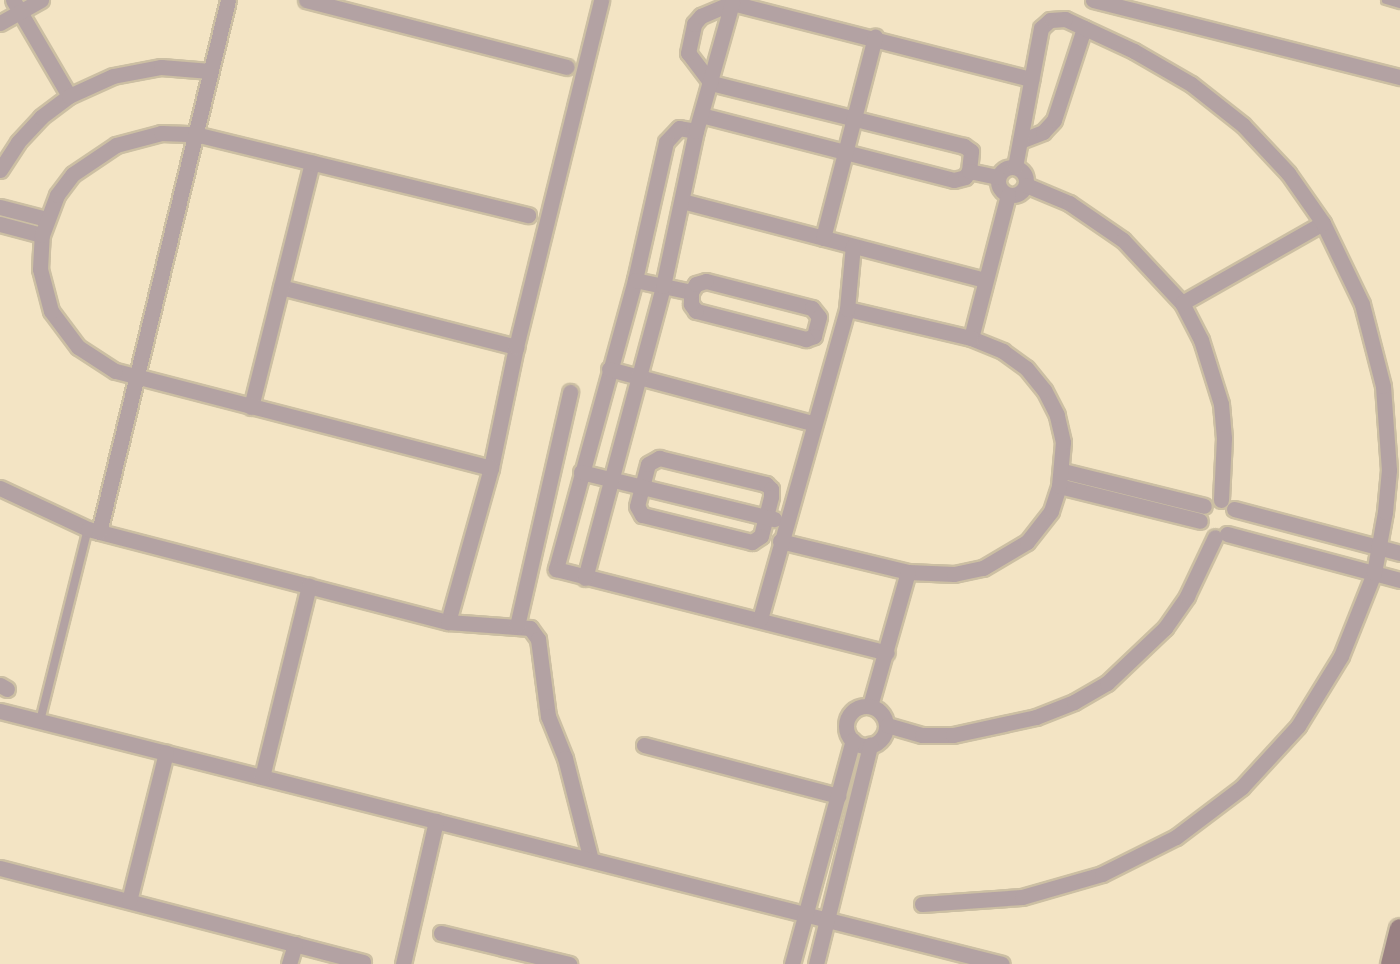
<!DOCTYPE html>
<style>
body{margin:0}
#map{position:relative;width:1400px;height:964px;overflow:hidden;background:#f3e4c4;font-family:Inter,sans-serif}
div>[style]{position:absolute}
.roads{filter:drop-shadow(2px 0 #ccbfa3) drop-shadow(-2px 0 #ccbfa3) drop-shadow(0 2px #ccbfa3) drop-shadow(0 -2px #ccbfa3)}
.lane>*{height:8px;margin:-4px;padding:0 4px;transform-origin:4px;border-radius:4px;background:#b3a2a3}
.street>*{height:15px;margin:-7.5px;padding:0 7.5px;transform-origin:7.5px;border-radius:7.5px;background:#b3a2a3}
.street>.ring{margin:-7.5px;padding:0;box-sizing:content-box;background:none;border:15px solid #b3a2a3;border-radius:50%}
.secondary>*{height:21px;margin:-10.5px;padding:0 10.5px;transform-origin:10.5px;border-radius:10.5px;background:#9a8183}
span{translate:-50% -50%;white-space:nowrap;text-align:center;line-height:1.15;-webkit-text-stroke:5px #f3e4c4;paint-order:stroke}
</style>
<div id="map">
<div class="roads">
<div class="lane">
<i style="left:1386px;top:0;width:15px;rotate:16deg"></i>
<i style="left:40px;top:721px;width:198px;rotate:-76deg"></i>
</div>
<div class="street">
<i style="left:13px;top:0;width:111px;rotate:59.7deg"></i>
<i style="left:306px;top:0;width:269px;rotate:14.4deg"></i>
<i style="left:1093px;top:0;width:317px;rotate:14.1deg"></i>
<i style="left:0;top:23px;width:47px;rotate:-29.3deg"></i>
<i style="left:701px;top:115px;width:261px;rotate:14.4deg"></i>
<i style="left:954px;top:180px;width:11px;rotate:-15deg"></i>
<i style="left:965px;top:177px;width:7px;rotate:-56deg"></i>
<i style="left:969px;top:171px;width:20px;rotate:-84deg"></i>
<i style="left:971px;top:151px;width:9px;rotate:-144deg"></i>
<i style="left:964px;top:146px;width:261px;rotate:-166deg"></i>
<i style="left:711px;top:83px;width:38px;rotate:-127deg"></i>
<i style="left:688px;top:53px;width:30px;rotate:-78deg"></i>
<i style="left:694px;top:24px;width:11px;rotate:-49deg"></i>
<i style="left:701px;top:16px;width:34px;rotate:-23deg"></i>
<i style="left:732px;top:3px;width:309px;rotate:14.3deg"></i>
<i style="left:696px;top:131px;width:17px;rotate:-170deg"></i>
<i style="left:679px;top:128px;width:19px;rotate:133deg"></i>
<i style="left:666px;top:142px;width:141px;rotate:102.7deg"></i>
<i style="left:635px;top:280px;width:300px;rotate:105.3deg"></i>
<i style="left:556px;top:569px;width:341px;rotate:14.2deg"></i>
<i style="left:1020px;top:141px;width:25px;rotate:-21deg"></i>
<i style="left:1043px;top:132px;width:16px;rotate:-47deg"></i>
<i style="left:1054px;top:120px;width:97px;rotate:-71.9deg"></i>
<i class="ring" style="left:998px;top:167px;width:13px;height:13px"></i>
<i style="left:0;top:170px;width:33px;rotate:-57deg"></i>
<i style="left:18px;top:142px;width:34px;rotate:-47deg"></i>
<i style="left:41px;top:117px;width:35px;rotate:-37deg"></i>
<i style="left:69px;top:96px;width:48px;rotate:-24.4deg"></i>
<i style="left:113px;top:76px;width:49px;rotate:-10.6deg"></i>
<i style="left:161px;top:67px;width:49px;rotate:4.7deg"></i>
<i style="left:969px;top:171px;width:29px;rotate:12deg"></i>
<i style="left:1026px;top:185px;width:47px;rotate:22.7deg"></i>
<i style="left:1069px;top:203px;width:65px;rotate:34.4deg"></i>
<i style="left:1123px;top:240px;width:86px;rotate:46.9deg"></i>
<i style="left:1182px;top:303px;width:42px;rotate:62.8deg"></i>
<i style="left:1201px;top:340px;width:67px;rotate:72.6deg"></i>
<i style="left:1221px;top:404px;width:34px;rotate:85deg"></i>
<i style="left:1224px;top:438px;width:62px;rotate:92.8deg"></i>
<i style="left:682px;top:201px;width:313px;rotate:14.6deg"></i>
<i style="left:0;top:207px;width:48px;rotate:14.6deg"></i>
<i style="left:0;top:224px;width:43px;rotate:14.7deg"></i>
<i style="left:823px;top:238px;width:208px;rotate:-75.5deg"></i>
<i style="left:635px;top:280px;width:57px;rotate:12.1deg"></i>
<i style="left:706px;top:281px;width:109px;rotate:14.3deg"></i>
<i style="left:812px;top:308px;width:11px;rotate:52deg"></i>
<i style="left:819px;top:317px;width:20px;rotate:105deg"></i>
<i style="left:814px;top:336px;width:9px;rotate:159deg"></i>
<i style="left:806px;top:339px;width:114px;rotate:-165.7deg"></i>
<i style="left:696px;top:311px;width:9px;rotate:-126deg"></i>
<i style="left:691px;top:304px;width:12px;rotate:-90deg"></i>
<i style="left:691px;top:292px;width:9px;rotate:-58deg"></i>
<i style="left:696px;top:284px;width:10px;rotate:-17deg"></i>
<i style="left:281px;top:287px;width:243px;rotate:14.3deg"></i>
<i style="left:516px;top:347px;width:124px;rotate:101.7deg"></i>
<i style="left:491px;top:468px;width:160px;rotate:105.6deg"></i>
<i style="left:1182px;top:303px;width:162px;rotate:-29.6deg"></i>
<i style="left:971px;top:338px;width:148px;rotate:-75.5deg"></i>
<i style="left:516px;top:347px;width:357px;rotate:-76.2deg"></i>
<i style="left:609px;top:369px;width:210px;rotate:14.9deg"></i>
<i style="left:251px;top:407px;width:252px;rotate:-76deg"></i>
<i style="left:659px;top:458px;width:110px;rotate:13.7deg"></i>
<i style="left:766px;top:484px;width:7px;rotate:45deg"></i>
<i style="left:771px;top:489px;width:8px;rotate:90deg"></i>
<i style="left:771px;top:497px;width:40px;rotate:104.4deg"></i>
<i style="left:761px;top:536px;width:11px;rotate:146deg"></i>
<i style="left:752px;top:542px;width:113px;rotate:-166.2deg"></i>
<i style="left:642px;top:515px;width:10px;rotate:-119deg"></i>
<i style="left:637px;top:506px;width:43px;rotate:-75.3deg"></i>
<i style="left:648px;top:464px;width:13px;rotate:-29deg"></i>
<i style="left:491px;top:468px;width:388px;rotate:-165.5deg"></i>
<i style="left:115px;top:371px;width:44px;rotate:-147deg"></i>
<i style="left:78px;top:347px;width:45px;rotate:-126.9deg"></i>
<i style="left:51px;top:311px;width:43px;rotate:-104.7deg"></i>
<i style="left:40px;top:269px;width:34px;rotate:-87deg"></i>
<i style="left:42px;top:235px;width:43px;rotate:-69.4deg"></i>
<i style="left:57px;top:195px;width:26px;rotate:-53deg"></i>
<i style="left:73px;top:174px;width:52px;rotate:-34deg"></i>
<i style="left:116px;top:145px;width:47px;rotate:-14.9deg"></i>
<i style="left:161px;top:133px;width:34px;rotate:2deg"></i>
<i style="left:195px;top:134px;width:343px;rotate:13.7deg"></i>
<i style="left:1063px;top:471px;width:145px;rotate:13.9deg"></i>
<i style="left:581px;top:472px;width:199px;rotate:13.7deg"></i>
<i style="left:1059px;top:486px;width:145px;rotate:13.9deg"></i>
<i style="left:0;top:488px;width:97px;rotate:25deg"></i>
<i style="left:88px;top:529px;width:372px;rotate:14.5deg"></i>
<i style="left:448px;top:622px;width:82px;rotate:4.2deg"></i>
<i style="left:530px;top:628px;width:14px;rotate:54deg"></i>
<i style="left:538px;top:639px;width:78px;rotate:82.6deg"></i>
<i style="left:548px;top:716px;width:45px;rotate:68deg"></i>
<i style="left:565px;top:758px;width:105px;rotate:75.7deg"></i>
<i style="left:1234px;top:509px;width:172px;rotate:14.8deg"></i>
<i style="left:99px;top:532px;width:547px;rotate:-76.37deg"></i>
<i style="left:1227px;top:534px;width:179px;rotate:14.9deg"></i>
<i style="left:780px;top:541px;width:132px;rotate:13.6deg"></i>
<i style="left:908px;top:572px;width:46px;rotate:2.5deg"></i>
<i style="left:954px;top:574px;width:30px;rotate:-12deg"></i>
<i style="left:983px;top:568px;width:51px;rotate:-30.6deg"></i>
<i style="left:1027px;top:542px;width:39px;rotate:-52deg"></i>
<i style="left:1051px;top:511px;width:26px;rotate:-72deg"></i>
<i style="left:1059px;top:486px;width:44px;rotate:-84.8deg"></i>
<i style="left:1063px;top:442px;width:28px;rotate:-103deg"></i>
<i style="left:1057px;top:415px;width:28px;rotate:-117deg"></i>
<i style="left:1044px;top:390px;width:28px;rotate:-129deg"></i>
<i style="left:1026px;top:368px;width:29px;rotate:-144deg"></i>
<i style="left:1003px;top:351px;width:35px;rotate:-158deg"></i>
<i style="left:971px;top:338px;width:127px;rotate:-166.8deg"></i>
<i style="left:585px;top:578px;width:302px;rotate:-75deg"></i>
<i style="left:663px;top:286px;width:158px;rotate:-78deg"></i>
<i style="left:696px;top:131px;width:133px;rotate:-74.3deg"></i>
<i style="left:760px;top:619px;width:322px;rotate:-74.3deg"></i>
<i style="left:847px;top:309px;width:63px;rotate:-84.6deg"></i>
<i style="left:517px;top:626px;width:240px;rotate:-77.2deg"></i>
<i style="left:0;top:685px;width:8px;rotate:30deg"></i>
<i style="left:870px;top:706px;width:139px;rotate:-74.2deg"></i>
<i class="ring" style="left:846px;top:706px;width:25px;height:25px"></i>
<i style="left:0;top:711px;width:1033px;rotate:14.17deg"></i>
<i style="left:887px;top:725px;width:36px;rotate:16deg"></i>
<i style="left:922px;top:735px;width:31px"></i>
<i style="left:953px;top:735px;width:85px;rotate:-12.2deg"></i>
<i style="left:1036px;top:717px;width:41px;rotate:-21.5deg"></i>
<i style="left:1074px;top:702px;width:38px;rotate:-30deg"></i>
<i style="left:1107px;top:683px;width:80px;rotate:-43.5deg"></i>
<i style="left:1165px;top:628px;width:39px;rotate:-55deg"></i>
<i style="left:1187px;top:596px;width:65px;rotate:-64.6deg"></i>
<i style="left:644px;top:745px;width:201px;rotate:14.7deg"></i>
<i style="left:262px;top:777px;width:197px;rotate:-76.2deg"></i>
<i style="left:0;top:868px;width:375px;rotate:14.5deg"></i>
<i style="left:129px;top:901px;width:153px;rotate:-76deg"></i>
<i style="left:922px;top:904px;width:100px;rotate:-4deg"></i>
<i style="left:1022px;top:897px;width:83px;rotate:-16deg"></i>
<i style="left:1102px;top:874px;width:83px;rotate:-26.6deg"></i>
<i style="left:1176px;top:837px;width:83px;rotate:-37.1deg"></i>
<i style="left:1242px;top:787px;width:83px;rotate:-47.4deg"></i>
<i style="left:1298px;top:726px;width:82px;rotate:-58.4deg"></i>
<i style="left:1341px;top:656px;width:89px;rotate:-68.3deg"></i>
<i style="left:1374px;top:573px;width:62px;rotate:-79.8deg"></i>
<i style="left:1385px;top:512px;width:42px;rotate:-84.6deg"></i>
<i style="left:1389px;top:470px;width:84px;rotate:-94.1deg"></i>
<i style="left:1383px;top:386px;width:85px;rotate:-104.4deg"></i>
<i style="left:1362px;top:304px;width:90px;rotate:-115.7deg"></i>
<i style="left:1323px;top:223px;width:61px;rotate:-125deg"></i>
<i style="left:1288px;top:173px;width:66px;rotate:-133.2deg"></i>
<i style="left:1243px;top:125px;width:66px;rotate:-141.7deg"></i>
<i style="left:1191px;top:84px;width:66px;rotate:-149.9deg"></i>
<i style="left:1134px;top:51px;width:76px;rotate:-155.1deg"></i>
<i style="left:1065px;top:19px;width:15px;rotate:176deg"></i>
<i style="left:1050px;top:20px;width:12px;rotate:138deg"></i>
<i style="left:1041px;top:28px;width:141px;rotate:100.6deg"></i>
<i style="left:441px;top:933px;width:132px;rotate:13.6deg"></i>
<i style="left:289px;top:964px;width:21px;rotate:-73deg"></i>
<i style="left:403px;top:964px;width:147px;rotate:-77deg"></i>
<i style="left:792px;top:964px;width:232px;rotate:-74.8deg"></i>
<i style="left:816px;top:964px;width:226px;rotate:-76.1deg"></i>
</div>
<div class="secondary">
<i style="left:1391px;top:964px;width:36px;rotate:-76deg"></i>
</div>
</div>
</div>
